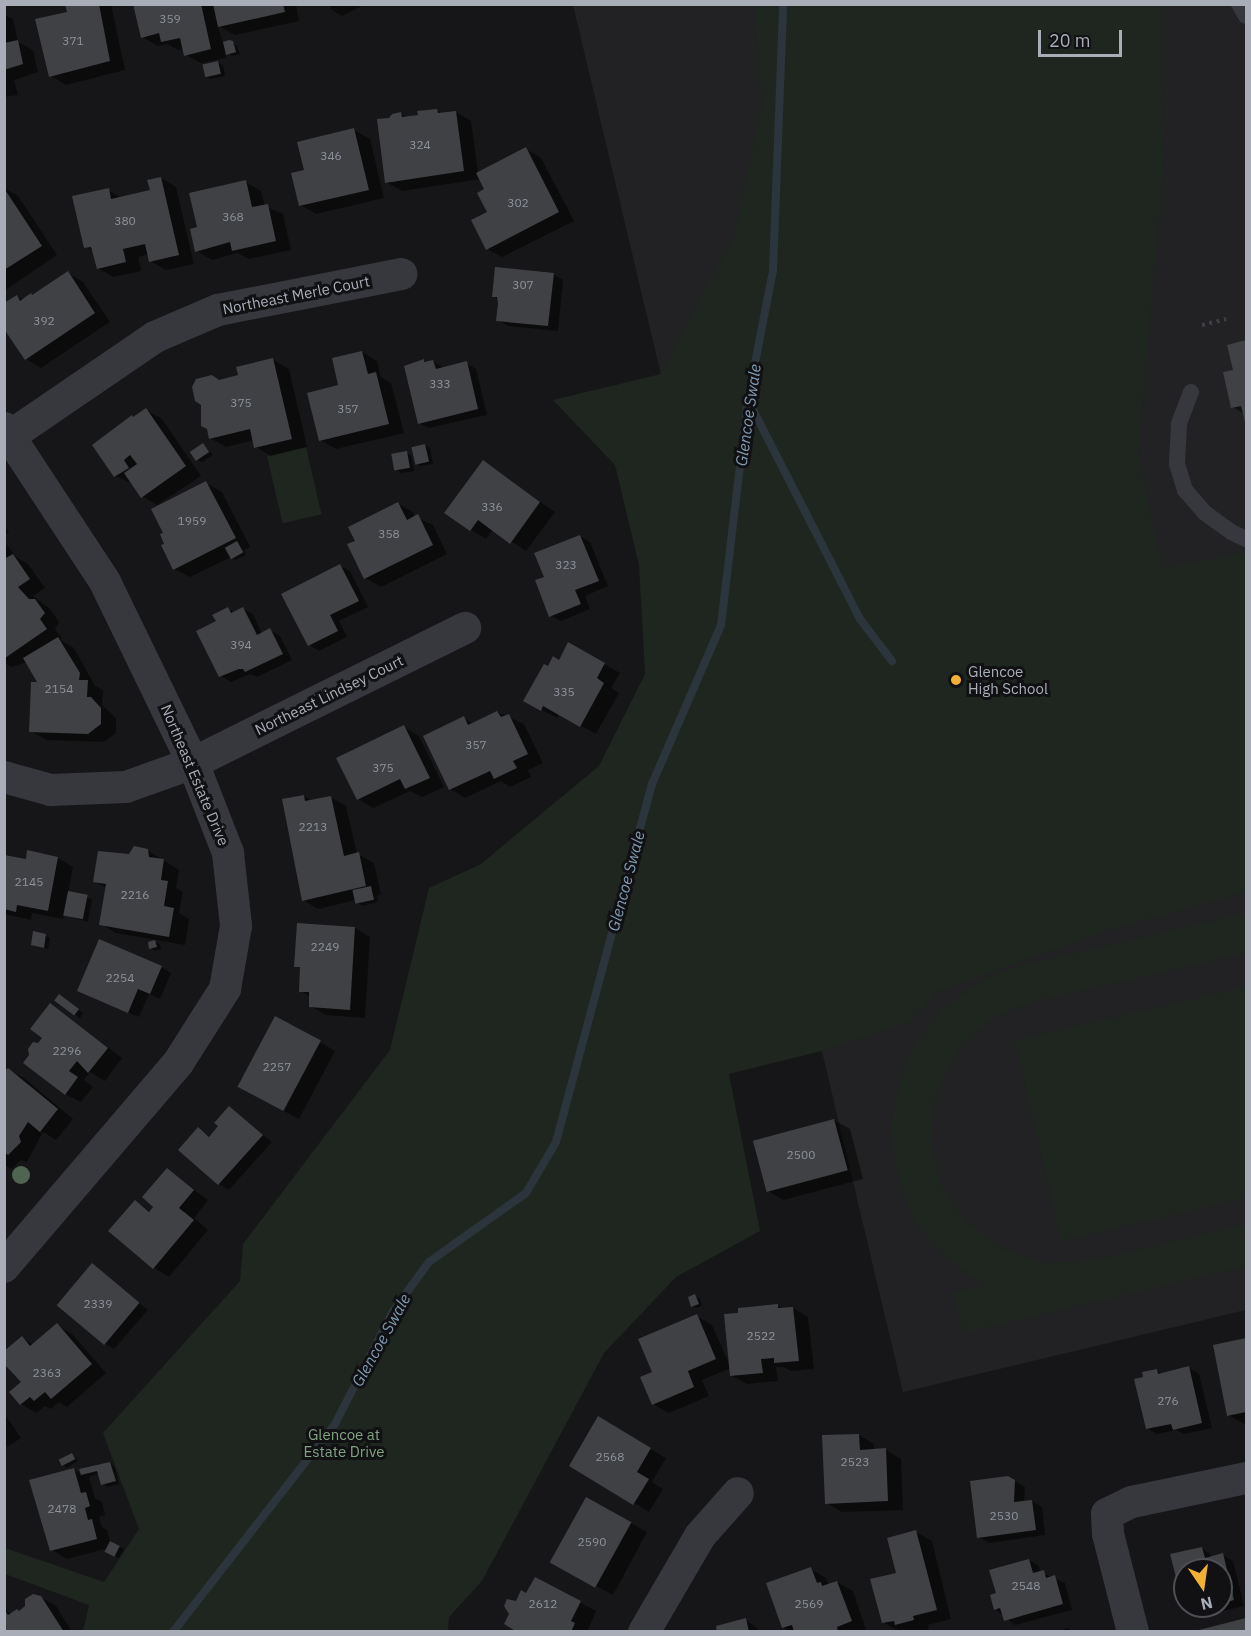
<!DOCTYPE html>
<style>
body{margin:0}
#map{position:relative;width:1251px;height:1636px;overflow:hidden;background:#161618;font-family:"IBM Plex Sans",sans-serif}
div>[style]{position:absolute}
.built>*{inset:0;background:#222225}
.green>*{inset:0;background:#1e261f;transform-origin:0 0}
.shadow>*{inset:0;background:#0007}
.stream>*{height:8px;margin:-4px;padding:0 4px;transform-origin:4px;border-radius:4px;background:#2c353c}
.building>*{inset:0;background:#404145;transform-origin:0 0}
.path>*{height:4px;margin-top:-2px;transform-origin:0;background:repeating-linear-gradient(90deg,#3d3f44 0 3px,transparent 0 7.5px)}
.lane>*{height:16px;margin:-8px;padding:0 8px;transform-origin:8px;border-radius:8px;background:#37383d}
.street>*{height:32px;margin:-16px;padding:0 16px;transform-origin:16px;border-radius:16px;background:#37383d}
.trees>*{width:18px;height:18px;margin:-9px;border-radius:50%;background:#506452}
.dots>*{width:16px;height:16px;translate:-50% -50%;box-sizing:border-box;border:3px solid #111113;border-radius:50%}
span{translate:-50% -50%;white-space:nowrap;text-align:center;line-height:1.15;-webkit-text-stroke:6px #111113;paint-order:stroke}
.number-label{font-size:12px;color:#8e929b}
.number-label span{-webkit-text-stroke-width:0}
.street-label{font-size:15px;color:#a8adb8}
.poi-label{font-size:15px;color:#a8adb8}
.left{translate:0 -50%;text-align:left}
.park-label{font-size:15px;color:#7fa381}
.water-label{font-size:16px;color:#7f9bb3;font-style:italic}
.frame{position:absolute;inset:0;border:6px solid #a8adb8;pointer-events:none}
.north{position:absolute;left:1173px;top:1558px;width:60px;height:60px;box-sizing:border-box;background:#111113;border:2px solid #4d4f55;border-radius:50%;rotate:167deg;font-size:16px;font-weight:700;line-height:24px;text-align:center;color:#a8adb8}
.north::after{content:'';display:block;margin:auto;width:21px;height:27px;background:#f2b134;clip-path:polygon(50% 0,100% 100%,50% 72%,0 100%)}
.scale{position:absolute;left:1038px;top:30px;width:84px;height:27px;box-sizing:border-box;border:3px solid #a8adb8;border-top:0;padding-left:8px;font-size:18px;line-height:21px;white-space:nowrap;color:#a8adb8;-webkit-text-stroke:4px #111113;paint-order:stroke}
</style>
<div id="map">
<div class="built">
<i style="clip-path:polygon(573px 5px,1246px 5px,1246px 1310px,903px 1392px)"></i>
</div>
<div class="green">
<i style="clip-path:polygon(755px 5px,1161px 5px,1163px 173px,1138px 453px,1162px 568px,1246px 552px,1246px 892px,1102px 932px,936px 992px,911px 1021px,822px 1051px,729px 1074px,760px 1231px,676px 1277px,604px 1353px,482px 1581px,449px 1617px,448px 1631px,83px 1631px,89px 1605px,5px 1574px,5px 1548px,104px 1582px,139px 1529px,103px 1433px,240px 1281px,243px 1244px,390px 1050px,429px 888px,481px 864px,599px 766px,645px 674px,639px 565px,615px 465px,553px 400px,661px 374px,734px 236px,762px 105px)"></i>
<i style="left:306px;top:447px;width:69px;height:40px;rotate:77deg"></i>
<i style="clip-path:polygon(1246px 913px,1246px 953px,1031px 1002px,989px 1020px,956px 1052px,936px 1093px,930px 1138px,940px 1183px,965px 1221px,1001px 1249px,1045px 1263px,1091px 1261px,1246px 1224px,1246px 1266px,963px 1333px,953px 1293px,985px 1285px,949px 1260px,928px 1239px,911px 1215px,901px 1187px,893px 1151px,892px 1123px,897px 1094px,903px 1070px,922px 1034px,943px 1008px,990px 976px,1024px 965px)"></i>
<i style="clip-path:polygon(1246px 987px,1246px 1198px,1061px 1241px,1015px 1040px)"></i>
</div>
<div class="shadow">
<i style="clip-path:polygon(67px 4px,111px 4px,125px 70px,66px 85px,51px 76px,69px 13px)"></i>
<i style="clip-path:polygon(129px 4px,296px 4px,299px 21px,235px 35px,218px 26px,223px 44px,229px 41px,237px 46px,240px 54px,232px 56px,225px 52px,226px 58px,201px 63px,186px 55px,184px 49px,178px 50px,167px 44px,158px 46px,142px 37px,136px 9px)"></i>
<i style="clip-path:polygon(329px 4px,366px 4px,342px 16px,332px 10px)"></i>
<i style="clip-path:polygon(4px 15px,13px 19px,18px 42px,33px 50px,38px 72px,14px 80px,18px 95px,4px 97px)"></i>
<i style="clip-path:polygon(218px 63px,223px 65px,225px 76px,211px 79px,206px 77px)"></i>
<i style="clip-path:polygon(437px 110px,443px 114px,456px 112px,471px 121px,478px 173px,526px 149px,541px 158px,574px 221px,502px 257px,487px 249px,489px 213px,486px 190px,481px 179px,402px 191px,386px 182px,390px 119px,401px 114px,408px 118px)"></i>
<i style="clip-path:polygon(354px 130px,370px 139px,384px 198px,316px 214px,301px 205px,306px 171px)"></i>
<i style="clip-path:polygon(161px 178px,176px 187px,194px 264px,166px 270px,150px 261px,149px 254px,138px 257px,141px 271px,113px 277px,98px 268px,94px 252px,86px 247px,108px 190px,122px 198px,151px 191px)"></i>
<i style="clip-path:polygon(246px 182px,261px 191px,265px 206px,283px 214px,291px 250px,249px 259px,237px 253px,212px 260px,197px 251px,199px 228px)"></i>
<i style="clip-path:polygon(4px 188px,18px 196px,57px 255px,4px 291px)"></i>
<i style="clip-path:polygon(68px 273px,83px 282px,110px 322px,41px 368px,26px 359px,17px 296px,23px 300px)"></i>
<i style="clip-path:polygon(553px 274px,563px 280px,558px 331px,508px 326px,498px 320px,498px 299px,493px 296px)"></i>
<i style="clip-path:polygon(1246px 342px,1246px 423px,1244px 414px,1233px 407px,1235px 371px,1229px 346px)"></i>
<i style="clip-path:polygon(362px 352px,377px 361px,381px 377px,391px 383px,404px 433px,336px 449px,320px 440px,340px 386px)"></i>
<i style="clip-path:polygon(273px 360px,289px 369px,307px 447px,271px 456px,256px 447px,254px 440px,226px 447px,210px 438px,202px 404px,220px 381px,239px 377px)"></i>
<i style="clip-path:polygon(423px 361px,433px 361px,443px 368px,466px 363px,476px 369px,487px 415px,429px 428px,419px 423px)"></i>
<i style="clip-path:polygon(146px 410px,162px 419px,201px 476px,157px 505px,142px 496px,133px 484px,115px 476px)"></i>
<i style="clip-path:polygon(203px 444px,213px 455px,202px 462px,197px 460px)"></i>
<i style="clip-path:polygon(425px 445px,430px 448px,433px 464px,421px 466px,416px 464px)"></i>
<i style="clip-path:polygon(406px 453px,411px 455px,414px 471px,401px 473px,397px 470px)"></i>
<i style="clip-path:polygon(483px 462px,555px 512px,526px 551px,493px 529px,486px 539px,471px 530px)"></i>
<i style="clip-path:polygon(206px 483px,222px 492px,250px 547px,244px 550px,246px 555px,235px 560px,231px 557px,190px 577px,174px 569px)"></i>
<i style="clip-path:polygon(397px 503px,413px 512px,415px 517px,433px 525px,447px 554px,381px 587px,365px 578px,357px 541px)"></i>
<i style="clip-path:polygon(4px 525px,9px 532px,4px 536px)"></i>
<i style="clip-path:polygon(580px 536px,590px 542px,608px 586px,585px 596px,590px 609px,561px 621px,551px 616px,546px 577px)"></i>
<i style="clip-path:polygon(4px 541px,16px 557px,28px 564px,45px 588px,33px 596px,50px 609px,59px 622px,55px 629px,62px 639px,60px 640px,74px 648px,95px 686px,103px 690px,102px 705px,116px 718px,116px 733px,104px 742px,46px 740px,31px 731px,40px 683px,27px 662px,12px 667px,4px 663px)"></i>
<i style="clip-path:polygon(340px 566px,350px 571px,368px 607px,339px 621px,347px 637px,319px 651px,309px 645px)"></i>
<i style="clip-path:polygon(228px 609px,235px 613px,243px 609px,253px 614px,262px 634px,270px 630px,280px 636px,292px 660px,257px 677px,250px 674px,231px 682px,221px 676px,218px 622px)"></i>
<i style="clip-path:polygon(569px 644px,620px 673px,611px 688px,619px 693px,596px 734px,559px 714px,557px 718px,540px 709px,549px 668px,559px 662px)"></i>
<i style="clip-path:polygon(497px 712px,524px 724px,543px 763px,528px 770px,531px 777px,510px 787px,501px 781px,465px 798px,450px 789px,464px 718px,473px 724px)"></i>
<i style="clip-path:polygon(404px 727px,419px 736px,444px 787px,422px 797px,410px 791px,373px 808px,358px 799px)"></i>
<i style="clip-path:polygon(304px 796px,312px 801px,330px 797px,346px 806px,357px 854px,374px 863px,381px 894px,377px 896px,378px 902px,362px 906px,356px 900px,318px 909px,303px 900px,293px 855px,296px 854px)"></i>
<i style="clip-path:polygon(147px 850px,179px 870px,176px 888px,183px 892px,179px 913px,189px 919px,185px 945px,116px 933px,101px 924px,107px 888px,94px 881px)"></i>
<i style="clip-path:polygon(4px 857px,27px 861px,58px 858px,73px 867px,68px 893px,92px 899px,88px 922px,64px 915px,63px 919px,32px 913px,31px 920px,4px 914px)"></i>
<i style="clip-path:polygon(355px 928px,370px 937px,365px 1018px,326px 1015px,310px 1006px,311px 997px,300px 991px,302px 969px,296px 966px)"></i>
<i style="clip-path:polygon(46px 936px,50px 938px,48px 949px,33px 945px)"></i>
<i style="clip-path:polygon(155px 942px,160px 944px,161px 949px,155px 951px,151px 948px)"></i>
<i style="clip-path:polygon(161px 967px,171px 973px,160px 999px,149px 994px,139px 1017px,79px 991px)"></i>
<i style="clip-path:polygon(64px 999px,83px 1013px,80px 1018px,56px 1000px)"></i>
<i style="clip-path:polygon(51px 1005px,122px 1058px,105px 1081px,90px 1072px,84px 1080px,93px 1087px,81px 1102px,65px 1094px,39px 1045px,44px 1038px)"></i>
<i style="clip-path:polygon(320px 1042px,335px 1051px,299px 1119px,255px 1096px)"></i>
<i style="clip-path:polygon(8px 1070px,24px 1078px,73px 1119px,56px 1140px,43px 1132px,27px 1162px,21px 1160px,12px 1169px,4px 1165px,4px 1074px)"></i>
<i style="clip-path:polygon(229px 1108px,272px 1142px,229px 1190px,219px 1184px,198px 1129px,211px 1137px,220px 1126px)"></i>
<i style="clip-path:polygon(834px 1120px,850px 1129px,863px 1179px,783px 1200px,768px 1191px)"></i>
<i style="clip-path:polygon(167px 1170px,208px 1200px,194px 1218px,208px 1230px,169px 1277px,154px 1268px,111px 1231px,135px 1202px,151px 1212px,155px 1206px)"></i>
<i style="clip-path:polygon(92px 1265px,148px 1310px,114px 1349px,104px 1343px)"></i>
<i style="clip-path:polygon(695px 1296px,700px 1299px,702px 1306px,697px 1308px,692px 1306px)"></i>
<i style="clip-path:polygon(777px 1305px,784px 1309px,793px 1308px,808px 1317px,814px 1369px,791px 1371px,783px 1367px,776px 1367px,778px 1381px,747px 1384px,732px 1376px,731px 1368px,702px 1380px,709px 1396px,669px 1413px,653px 1404px,654px 1373px,697px 1316px,712px 1325px,730px 1366px)"></i>
<i style="clip-path:polygon(57px 1325px,72px 1334px,106px 1373px,67px 1407px,59px 1402px,51px 1409px,45px 1406px,36px 1413px,21px 1404px,22px 1338px,34px 1345px)"></i>
<i style="clip-path:polygon(1246px 1339px,1246px 1423px,1244px 1424px,1228px 1415px,1214px 1346px)"></i>
<i style="clip-path:polygon(1189px 1368px,1199px 1374px,1212px 1428px,1184px 1434px,1176px 1430px,1157px 1434px,1147px 1428px,1145px 1378px,1156px 1370px,1163px 1374px)"></i>
<i style="clip-path:polygon(4px 1413px,21px 1438px,4px 1449px)"></i>
<i style="clip-path:polygon(599px 1419px,666px 1458px,652px 1482px,663px 1489px,649px 1512px,571px 1465px)"></i>
<i style="clip-path:polygon(859px 1435px,874px 1444px,874px 1450px,886px 1450px,901px 1459px,903px 1510px,842px 1512px,827px 1503px)"></i>
<i style="clip-path:polygon(72px 1455px,78px 1461px,67px 1468px,63px 1465px)"></i>
<i style="clip-path:polygon(110px 1464px,115px 1467px,119px 1484px,107px 1487px,103px 1484px,100px 1473px,89px 1477px,95px 1498px,102px 1502px,105px 1515px,99px 1517px,102px 1527px,107px 1530px,110px 1542px,124px 1549px,119px 1558px,107px 1552px,109px 1548px,67px 1559px,52px 1550px,74px 1470px,82px 1474px)"></i>
<i style="clip-path:polygon(1008px 1477px,1025px 1487px,1024px 1502px,1032px 1501px,1042px 1507px,1045px 1535px,989px 1543px,979px 1537px)"></i>
<i style="clip-path:polygon(631px 1523px,647px 1532px,613px 1595px,568px 1571px)"></i>
<i style="clip-path:polygon(916px 1532px,932px 1541px,951px 1619px,928px 1625px,929px 1629px,918px 1632px,898px 1631px,883px 1622px,898px 1574px)"></i>
<i style="clip-path:polygon(1202px 1548px,1213px 1557px,1223px 1555px,1233px 1561px,1244px 1606px,1202px 1616px,1192px 1610px,1191px 1606px,1221px 1606px,1221px 1570px,1185px 1570px,1185px 1595px,1181px 1592px,1172px 1555px)"></i>
<i style="clip-path:polygon(1029px 1560px,1039px 1566px,1040px 1572px,1065px 1583px,1072px 1610px,1015px 1625px,995px 1609px,997px 1594px)"></i>
<i style="clip-path:polygon(811px 1569px,826px 1578px,829px 1585px,837px 1582px,853px 1591px,866px 1630px,791px 1632px,783px 1627px)"></i>
<i style="clip-path:polygon(536px 1579px,596px 1611px,587px 1632px,519px 1632px,516px 1603px,527px 1595px)"></i>
<i style="clip-path:polygon(40px 1597px,56px 1606px,72px 1632px,4px 1632px,4px 1609px,12px 1614px,20px 1612px)"></i>
<i style="clip-path:polygon(746px 1620px,762px 1632px,719px 1632px)"></i>
<i style="clip-path:polygon(1068px 1628px,1073px 1632px,1055px 1632px)"></i>
</div>
<div class="stream">
<i style="left:748px;top:400px;width:246px;rotate:62.9deg"></i>
<i style="left:860px;top:619px;width:53px;rotate:52.7deg"></i>
<i style="left:173px;top:1632px;width:264px;rotate:-52.1deg"></i>
<i style="left:335px;top:1424px;width:127px;rotate:-62.8deg"></i>
<i style="left:393px;top:1311px;width:61px;rotate:-53.7deg"></i>
<i style="left:429px;top:1262px;width:119px;rotate:-35.4deg"></i>
<i style="left:526px;top:1193px;width:59px;rotate:-59.5deg"></i>
<i style="left:556px;top:1142px;width:371px;rotate:-75deg"></i>
<i style="left:652px;top:784px;width:173px;rotate:-66.5deg"></i>
<i style="left:721px;top:625px;width:228px;rotate:-83.2deg"></i>
<i style="left:748px;top:399px;width:131px;rotate:-79deg"></i>
<i style="left:773px;top:270px;width:266px;rotate:-87.8deg"></i>
</div>
<div class="building">
<i style="clip-path:polygon(65px 4px,99px 4px,110px 61px,49px 77px,35px 19px,67px 12px)"></i>
<i style="clip-path:polygon(133px 4px,201px 4px,211px 49px,184px 56px,180px 38px,161px 42px,159px 33px,141px 38px)"></i>
<i style="clip-path:polygon(213px 4px,283px 4px,285px 12px,218px 27px)"></i>
<i style="clip-path:polygon(18px 40px,23px 64px,4px 70px,4px 43px)"></i>
<i style="clip-path:polygon(229px 40px,233px 41px,236px 52px,226px 55px,223px 42px)"></i>
<i style="left:218px;top:61px;width:13px;height:16px;rotate:77deg"></i>
<i style="clip-path:polygon(437px 109px,438px 113px,456px 111px,464px 171px,385px 183px,377px 119px,389px 118px,392px 114px,401px 112px,402px 117px,418px 115px,417px 111px)"></i>
<i style="clip-path:polygon(354px 128px,369px 190px,299px 206px,291px 173px,304px 170px,297px 142px)"></i>
<i style="clip-path:polygon(526px 147px,559px 212px,486px 250px,471px 220px,487px 212px,477px 193px,484px 189px,476px 173px)"></i>
<i style="clip-path:polygon(161px 177px,179px 255px,149px 262px,145px 244px,123px 249px,126px 262px,97px 269px,91px 247px,84px 248px,72px 196px,109px 188px,111px 199px,150px 190px,147px 180px)"></i>
<i style="clip-path:polygon(246px 180px,252px 207px,268px 204px,276px 241px,232px 251px,230px 242px,195px 252px,190px 229px,197px 227px,189px 193px)"></i>
<i style="clip-path:polygon(4px 188px,42px 246px,4px 270px)"></i>
<i style="clip-path:polygon(495px 267px,554px 273px,548px 326px,496px 321px,498px 303px,497px 297px,492px 297px)"></i>
<i style="clip-path:polygon(68px 271px,95px 313px,25px 360px,4px 329px,4px 303px,17px 295px,20px 301px,31px 293px,32px 295px)"></i>
<i style="clip-path:polygon(1246px 340px,1246px 426px,1241px 406px,1231px 408px,1223px 372px,1233px 370px,1227px 345px)"></i>
<i style="clip-path:polygon(362px 351px,368px 374px,376px 372px,389px 424px,319px 441px,307px 393px,338px 385px,332px 358px)"></i>
<i style="clip-path:polygon(273px 358px,292px 439px,254px 448px,250px 429px,209px 439px,207px 429px,201px 426px,201px 405px,195px 401px,192px 387px,196px 379px,212px 375px,219px 380px,238px 375px,236px 367px)"></i>
<i style="clip-path:polygon(424px 359px,424px 362px,433px 360px,436px 369px,467px 361px,478px 409px,418px 424px,404px 366px)"></i>
<i style="clip-path:polygon(146px 408px,186px 466px,141px 498px,124px 473px,137px 464px,130px 455px,124px 460px,129px 468px,114px 477px,92px 445px,132px 415px,133px 417px)"></i>
<i style="left:203px;top:443px;width:11px;height:16px;rotate:56deg"></i>
<i style="left:425px;top:444px;width:18px;height:14px;rotate:77deg"></i>
<i style="left:407px;top:451px;width:17px;height:16px;rotate:80deg"></i>
<i style="clip-path:polygon(483px 460px,540px 502px,510px 544px,478px 520px,470px 531px,444px 513px)"></i>
<i style="clip-path:polygon(206px 481px,236px 538px,173px 570px,161px 545px,164px 544px,160px 534px,163px 533px,151px 509px)"></i>
<i style="clip-path:polygon(398px 502px,407px 520px,418px 514px,433px 545px,364px 579px,347px 544px,355px 541px,348px 527px)"></i>
<i style="clip-path:polygon(580px 535px,599px 581px,575px 590px,581px 604px,549px 617px,535px 580px,544px 577px,534px 553px)"></i>
<i style="left:237px;top:541px;width:13px;height:14px;rotate:61deg"></i>
<i style="clip-path:polygon(13px 554px,30px 579px,18px 587px,29px 599px,35px 599px,45px 613px,40px 619px,47px 629px,5px 658px,4px 559px)"></i>
<i style="clip-path:polygon(340px 564px,359px 601px,330px 615px,338px 631px,308px 646px,281px 594px)"></i>
<i style="clip-path:polygon(228px 607px,231px 613px,243px 607px,257px 635px,270px 628px,283px 654px,245px 672px,243px 669px,239px 669px,219px 677px,196px 631px,216px 621px,212px 615px)"></i>
<i style="clip-path:polygon(58px 637px,80px 673px,79px 680px,88px 680px,87px 697px,91px 697px,101px 708px,101px 724px,88px 734px,29px 732px,31px 682px,37px 682px,23px 658px)"></i>
<i style="clip-path:polygon(568px 642px,605px 663px,597px 678px,604px 683px,580px 727px,543px 706px,541px 711px,523px 701px,544px 664px,548px 666px,553px 656px,559px 660px)"></i>
<i style="clip-path:polygon(497px 711px,501px 717px,509px 714px,528px 754px,513px 761px,517px 768px,494px 779px,490px 771px,449px 790px,423px 736px,464px 716px,468px 725px)"></i>
<i style="clip-path:polygon(404px 725px,430px 778px,405px 789px,400px 779px,357px 800px,336px 758px)"></i>
<i style="clip-path:polygon(304px 795px,305px 801px,331px 796px,344px 856px,359px 852px,366px 886px,302px 901px,282px 799px)"></i>
<i style="clip-path:polygon(134px 846px,148px 849px,149px 857px,164px 859px,161px 880px,168px 881px,164px 906px,174px 908px,169px 937px,99px 925px,106px 884px,93px 882px,98px 851px,129px 854px)"></i>
<i style="clip-path:polygon(27px 850px,58px 857px,48px 911px,17px 905px,16px 912px,4px 909px,4px 855px,26px 859px)"></i>
<i style="left:371px;top:886px;width:14px;height:19px;rotate:78deg"></i>
<i style="left:68px;top:891px;width:20px;height:25px;rotate:11deg"></i>
<i style="clip-path:polygon(297px 923px,355px 927px,350px 1010px,309px 1007px,309px 992px,299px 992px,300px 967px,294px 967px)"></i>
<i style="clip-path:polygon(33px 931px,46px 934px,44px 948px,31px 945px)"></i>
<i style="clip-path:polygon(99px 939px,162px 966px,150px 994px,138px 989px,128px 1013px,77px 991px)"></i>
<i style="clip-path:polygon(155px 940px,157px 947px,149px 949px,148px 942px)"></i>
<i style="left:59px;top:994px;width:25px;height:8px;rotate:37deg"></i>
<i style="clip-path:polygon(50px 1003px,108px 1048px,88px 1073px,77px 1061px,69px 1071px,78px 1077px,65px 1095px,23px 1063px,29px 1055px,28px 1049px,33px 1042px,38px 1043px,42px 1038px,30px 1029px)"></i>
<i style="left:275px;top:1016px;width:52px;height:80px;rotate:28deg"></i>
<i style="clip-path:polygon(8px 1068px,58px 1109px,40px 1132px,28px 1122px,19px 1136px,21px 1142px,8px 1155px,4px 1152px,4px 1072px)"></i>
<i style="clip-path:polygon(229px 1106px,263px 1135px,218px 1185px,178px 1150px,198px 1127px,209px 1137px,218px 1126px,214px 1123px)"></i>
<i style="left:834px;top:1119px;width:53px;height:84px;rotate:75deg"></i>
<i style="clip-path:polygon(167px 1168px,194px 1190px,179px 1208px,194px 1220px,153px 1269px,108px 1231px,135px 1200px,149px 1212px,153px 1207px,142px 1197px)"></i>
<i style="left:92px;top:1263px;width:62px;height:55px;rotate:40deg"></i>
<i style="clip-path:polygon(695px 1294px,699px 1304px,691px 1307px,688px 1297px)"></i>
<i style="clip-path:polygon(778px 1304px,778px 1308px,793px 1307px,799px 1361px,774px 1363px,774px 1358px,761px 1359px,763px 1373px,730px 1376px,724px 1314px,738px 1313px,738px 1308px)"></i>
<i style="clip-path:polygon(697px 1314px,716px 1359px,688px 1371px,694px 1387px,652px 1405px,640px 1377px,652px 1372px,638px 1339px)"></i>
<i style="clip-path:polygon(57px 1323px,92px 1364px,51px 1399px,45px 1392px,34px 1401px,30px 1397px,20px 1405px,9px 1392px,21px 1382px,4px 1364px,4px 1351px,22px 1336px,30px 1346px)"></i>
<i style="clip-path:polygon(1246px 1338px,1246px 1412px,1227px 1416px,1213px 1345px)"></i>
<i style="clip-path:polygon(1189px 1366px,1202px 1423px,1173px 1430px,1171px 1424px,1146px 1429px,1134px 1379px,1143px 1377px,1142px 1372px,1157px 1369px,1158px 1374px)"></i>
<i style="clip-path:polygon(598px 1416px,651px 1448px,637px 1472px,649px 1479px,633px 1505px,569px 1466px)"></i>
<i style="clip-path:polygon(859px 1434px,860px 1450px,886px 1448px,888px 1501px,825px 1504px,822px 1435px)"></i>
<i style="left:72px;top:1453px;width:7px;height:15px;rotate:63deg"></i>
<i style="clip-path:polygon(110px 1462px,116px 1481px,101px 1485px,97px 1471px,81px 1475px,79px 1469px)"></i>
<i style="clip-path:polygon(74px 1468px,81px 1493px,86px 1492px,90px 1506px,85px 1508px,88px 1520px,92px 1519px,97px 1539px,50px 1551px,29px 1480px)"></i>
<i style="clip-path:polygon(1008px 1476px,1015px 1480px,1014px 1502px,1032px 1500px,1036px 1530px,977px 1538px,970px 1481px)"></i>
<i style="left:586px;top:1497px;width:52px;height:75px;rotate:29deg"></i>
<i style="clip-path:polygon(916px 1530px,937px 1610px,913px 1616px,914px 1620px,895px 1625px,894px 1621px,882px 1623px,870px 1579px,896px 1573px,887px 1538px)"></i>
<i style="left:110px;top:1541px;width:11px;height:12px;rotate:27deg"></i>
<i style="clip-path:polygon(1202px 1547px,1205px 1558px,1223px 1553px,1234px 1600px,1221px 1604px,1221px 1570px,1185px 1570px,1185px 1592px,1180px 1593px,1170px 1554px)"></i>
<i style="clip-path:polygon(1029px 1559px,1033px 1573px,1044px 1570px,1046px 1578px,1055px 1575px,1063px 1604px,1004px 1621px,1000px 1608px,994px 1610px,990px 1595px,996px 1593px,989px 1570px)"></i>
<i style="clip-path:polygon(811px 1567px,817px 1583px,821px 1582px,822px 1586px,837px 1581px,852px 1621px,837px 1627px,838px 1632px,794px 1632px,792px 1625px,782px 1628px,766px 1583px)"></i>
<i style="clip-path:polygon(535px 1577px,581px 1601px,571px 1621px,575px 1623px,571px 1632px,517px 1632px,504px 1624px,509px 1614px,504px 1606px,507px 1599px,516px 1601px,521px 1590px,526px 1593px)"></i>
<i style="clip-path:polygon(33px 1594px,41px 1596px,64px 1632px,4px 1632px,4px 1609px,8px 1615px,17px 1609px,19px 1611px,25px 1606px,25px 1599px)"></i>
<i style="clip-path:polygon(746px 1618px,749px 1632px,717px 1632px,716px 1626px)"></i>
<i style="clip-path:polygon(1246px 1618px,1246px 1632px,1195px 1632px,1195px 1631px)"></i>
</div>
<div class="path">
<i style="left:1202px;top:325px;width:25px;rotate:-14deg"></i>
</div>
<div class="lane">
<i style="left:1239px;top:4px;width:14px;rotate:60deg"></i>
<i style="left:1191px;top:392px;width:34px;rotate:111deg"></i>
<i style="left:1179px;top:424px;width:40px;rotate:92.9deg"></i>
<i style="left:1177px;top:464px;width:27px;rotate:73deg"></i>
<i style="left:1185px;top:490px;width:30px;rotate:49deg"></i>
<i style="left:1205px;top:513px;width:32px;rotate:36deg"></i>
<i style="left:1231px;top:532px;width:17px;rotate:25deg"></i>
</div>
<div class="street">
<i style="left:4px;top:428px;width:184px;rotate:56.7deg"></i>
<i style="left:105px;top:582px;width:201px;rotate:64.1deg"></i>
<i style="left:193px;top:763px;width:97px;rotate:68.7deg"></i>
<i style="left:228px;top:853px;width:73px;rotate:83.7deg"></i>
<i style="left:236px;top:926px;width:64px;rotate:99.9deg"></i>
<i style="left:225px;top:989px;width:88px;rotate:122.4deg"></i>
<i style="left:178px;top:1063px;width:268px;rotate:130.5deg"></i>
<i style="left:10px;top:436px;width:176px;rotate:-34.3deg"></i>
<i style="left:155px;top:337px;width:69px;rotate:-23.2deg"></i>
<i style="left:218px;top:310px;width:187px;rotate:-11.1deg"></i>
<i style="left:4px;top:777px;width:49px;rotate:15.5deg"></i>
<i style="left:51px;top:790px;width:75px;rotate:-2.3deg"></i>
<i style="left:126px;top:787px;width:71px;rotate:-19.7deg"></i>
<i style="left:193px;top:763px;width:304px;rotate:-26.4deg"></i>
<i style="left:644px;top:1632px;width:111px;rotate:-59.7deg"></i>
<i style="left:700px;top:1536px;width:57px;rotate:-48.5deg"></i>
<i style="left:1133px;top:1632px;width:101px;rotate:-104.3deg"></i>
<i style="left:1108px;top:1534px;width:20px;rotate:-93deg"></i>
<i style="left:1107px;top:1514px;width:28px;rotate:-26deg"></i>
<i style="left:1132px;top:1502px;width:116px;rotate:-11.9deg"></i>
</div>
<div class="trees">
<i style="left:21px;top:1175px"></i>
</div>
<div class="dots">
<i style="left:956px;top:680px;background:#f2b134"></i>
</div>
<div class="number-label">
<span style="left:170px;top:19px">359</span>
<span style="left:73px;top:41px">371</span>
<span style="left:420px;top:145px">324</span>
<span style="left:331px;top:156px">346</span>
<span style="left:518px;top:203px">302</span>
<span style="left:233px;top:217px">368</span>
<span style="left:125px;top:221px">380</span>
<span style="left:523px;top:285px">307</span>
<span style="left:44px;top:321px">392</span>
<span style="left:440px;top:384px">333</span>
<span style="left:241px;top:403px">375</span>
<span style="left:348px;top:409px">357</span>
<span style="left:492px;top:507px">336</span>
<span style="left:192px;top:521px">1959</span>
<span style="left:389px;top:534px">358</span>
<span style="left:566px;top:565px">323</span>
<span style="left:241px;top:645px">394</span>
<span style="left:59px;top:689px">2154</span>
<span style="left:564px;top:692px">335</span>
<span style="left:476px;top:745px">357</span>
<span style="left:383px;top:768px">375</span>
<span style="left:313px;top:827px">2213</span>
<span style="left:29px;top:882px">2145</span>
<span style="left:135px;top:895px">2216</span>
<span style="left:325px;top:947px">2249</span>
<span style="left:120px;top:978px">2254</span>
<span style="left:67px;top:1051px">2296</span>
<span style="left:277px;top:1067px">2257</span>
<span style="left:801px;top:1155px">2500</span>
<span style="left:98px;top:1304px">2339</span>
<span style="left:761px;top:1336px">2522</span>
<span style="left:47px;top:1373px">2363</span>
<span style="left:1168px;top:1401px">276</span>
<span style="left:610px;top:1457px">2568</span>
<span style="left:855px;top:1462px">2523</span>
<span style="left:62px;top:1509px">2478</span>
<span style="left:1004px;top:1516px">2530</span>
<span style="left:592px;top:1542px">2590</span>
<span style="left:1026px;top:1586px">2548</span>
<span style="left:543px;top:1604px">2612</span>
<span style="left:809px;top:1604px">2569</span>
</div>
<div class="street-label">
<span style="left:296px;top:295px;rotate:-11deg">Northeast Merle Court</span>
<span style="left:329px;top:695px;rotate:-26deg">Northeast Lindsey Court</span>
<span style="left:195px;top:775px;rotate:67deg">Northeast Estate Drive</span>
</div>
<div class="poi-label">
<span class="left" style="left:968px;top:680px">Glencoe<br>High School</span>
</div>
<div class="park-label">
<span style="left:344px;top:1443px">Glencoe at<br>Estate Drive</span>
</div>
<div class="water-label">
<span style="left:748px;top:415px;rotate:-82deg">Glencoe Swale</span>
<span style="left:626px;top:881px;rotate:-75deg">Glencoe Swale</span>
<span style="left:381px;top:1340px;rotate:-61deg">Glencoe Swale</span>
</div>
<div class="frame"></div>
<div class="north">N</div>
<div class="scale">20 m</div>
</div>
